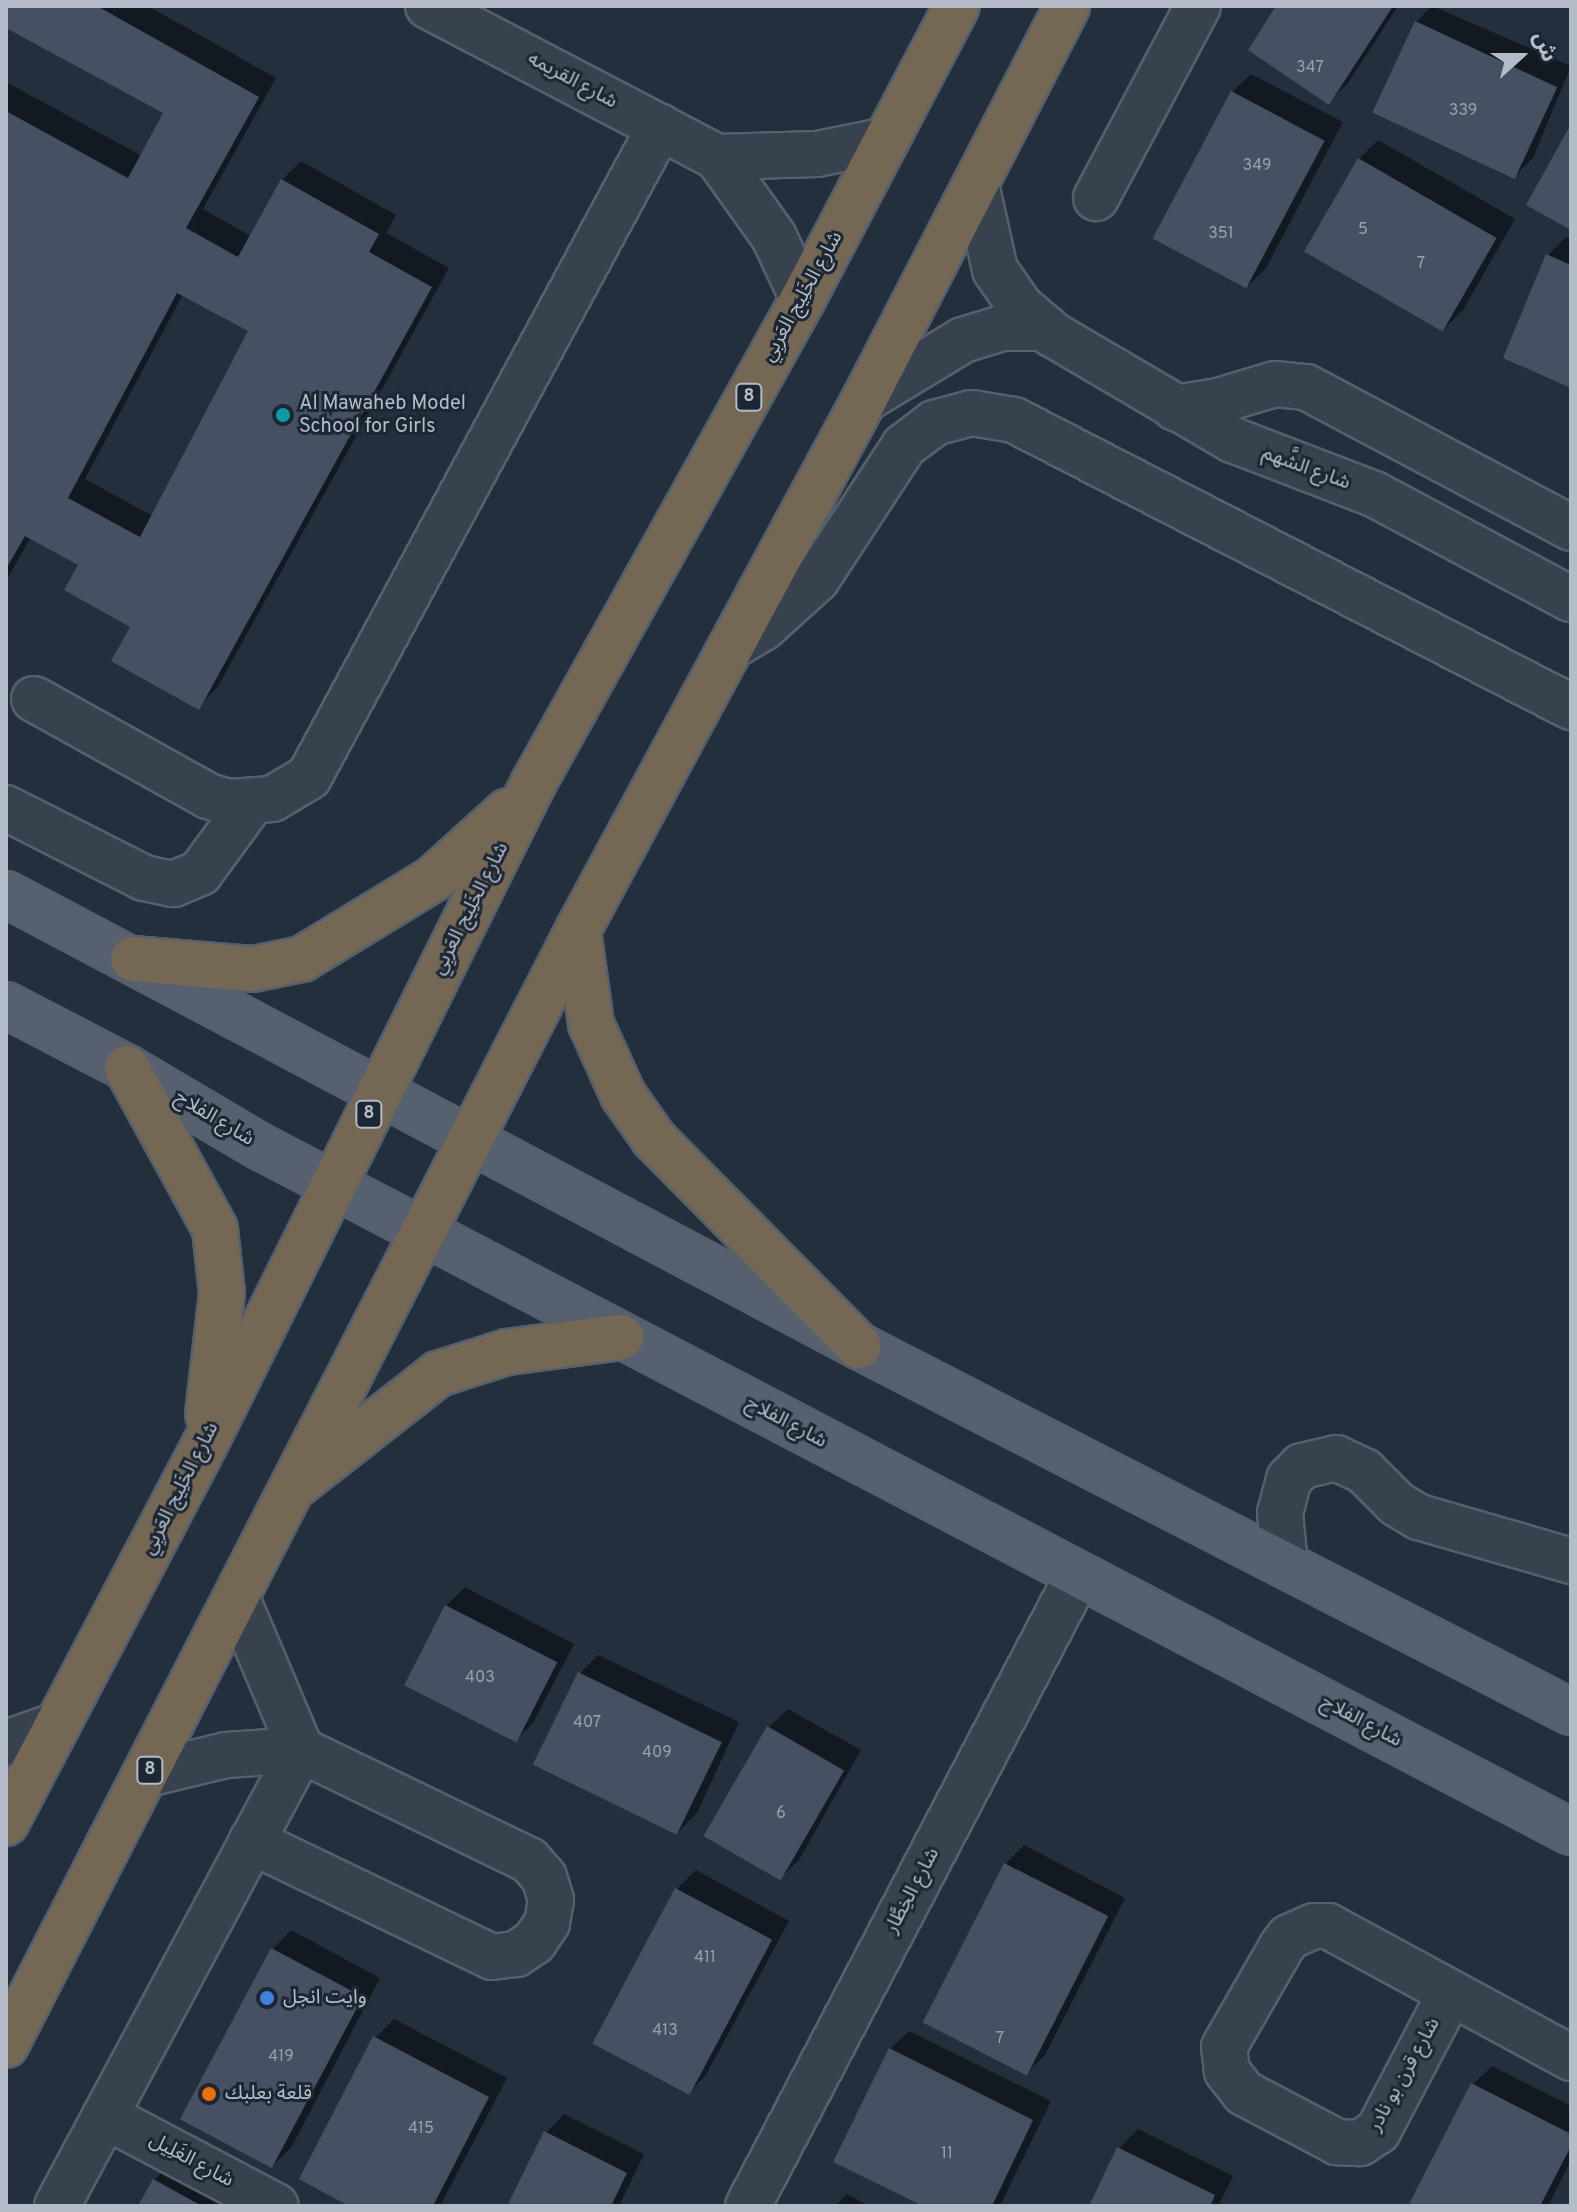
<!DOCTYPE html>
<meta charset="utf-8">
<style>
body{margin:0}
#map{position:relative;width:1577px;height:2212px;overflow:hidden;background:#242f3e;font-family:Overpass,"Noto Sans Arabic",sans-serif}
div>[style]{position:absolute}
.shadow>*{inset:0;background:#0007}
.building>*{inset:0;background:#455162;transform-origin:0 0}
.roads{filter:drop-shadow(2px 0 #565f6c) drop-shadow(-2px 0 #565f6c) drop-shadow(0 2px #565f6c) drop-shadow(0 -2px #565f6c)}
.minor>*{height:44px;margin:-22px;padding:0 22px;transform-origin:22px;border-radius:22px;background:#38414e}
.major>*{height:44px;margin:-22px;padding:0 22px;transform-origin:22px;border-radius:22px;background:#56606e}
.highway>*{height:44px;margin:-22px;padding:0 22px;transform-origin:22px;border-radius:22px;background:#746855}
.dots>*{width:22px;height:22px;translate:-50% -50%;box-sizing:border-box;border:4px solid #1d2633;border-radius:50%}
span{translate:-50% -50%;white-space:nowrap;text-align:center;line-height:1.15;-webkit-text-stroke:6px #1d2633;paint-order:stroke}
.number-label{font-size:16px;color:#98a1af}
.number-label span{-webkit-text-stroke-width:0}
.shield-label span{padding:2px 6px;background:#1d2633;border:2px solid;border-radius:6px;-webkit-text-stroke-width:0}
.shield-label{font-size:18px;color:#b4bcc9;font-weight:700}
.street-label{font-size:20px;color:#b4bcc9}
.poi-label{font-size:20px;color:#b4bcc9}
.left{translate:0 -50%;text-align:left}
.frame{position:absolute;inset:0;border:8px solid #b4bcc9;pointer-events:none}
.north{position:absolute;left:1481px;top:16px;width:80px;height:80px;-webkit-text-stroke:6px #1d2633;paint-order:stroke;rotate:69deg;font-size:22px;font-weight:700;line-height:32px;text-align:center;color:#b4bcc9}
.north::after{content:'';display:block;margin:auto;width:28px;height:36px;background:#b4bcc9;clip-path:polygon(50% 0,100% 100%,50% 72%,0 100%)}
</style>
<div id="map">
<div class="shadow">
<i style="clip-path:polygon(evenodd,6px 6px,148px 6px,276px 78px,203px 209px,251px 236px,282px 180px,301px 161px,396px 215px,386px 233px,449px 268px,217px 688px,198px 707px,81px 564px,31px 537px,6px 581px,6px 82px,142px 156px,166px 112px,6px 25px,6px 6px,183px 294px,251px 331px,153px 516px,85px 479px,183px 294px)"></i>
<i style="clip-path:polygon(1279px 6px,1398px 6px,1348px 83px,1329px 102px)"></i>
<i style="clip-path:polygon(1432px 6px,1571px 66px,1533px 158px,1514px 177px,1416px 22px)"></i>
<i style="clip-path:polygon(1251px 74px,1343px 122px,1266px 268px,1248px 286px,1232px 92px)"></i>
<i style="clip-path:polygon(1378px 140px,1515px 219px,1463px 310px,1444px 329px,1359px 159px)"></i>
<i style="clip-path:polygon(1566px 237px,1571px 239px,1571px 386px,1548px 255px)"></i>
<i style="clip-path:polygon(465px 1587px,574px 1644px,533px 1723px,514px 1742px,446px 1606px)"></i>
<i style="clip-path:polygon(598px 1655px,739px 1722px,697px 1813px,678px 1832px,580px 1673px)"></i>
<i style="clip-path:polygon(788px 1709px,861px 1750px,799px 1860px,780px 1878px,707px 1836px,769px 1727px)"></i>
<i style="clip-path:polygon(1024px 1845px,1125px 1898px,1045px 2055px,1026px 2074px,1005px 1864px)"></i>
<i style="clip-path:polygon(696px 1870px,789px 1921px,706px 2075px,688px 2094px,594px 2043px,677px 1889px)"></i>
<i style="clip-path:polygon(291px 1930px,380px 1978px,291px 2148px,272px 2166px,183px 2119px,273px 1949px)"></i>
<i style="clip-path:polygon(394px 2019px,507px 2078px,440px 2206px,354px 2206px,375px 2038px)"></i>
<i style="clip-path:polygon(909px 2031px,1051px 2101px,1000px 2206px,928px 2206px,890px 2049px)"></i>
<i style="clip-path:polygon(1492px 2066px,1571px 2106px,1571px 2160px,1548px 2206px,1411px 2206px,1473px 2084px)"></i>
<i style="clip-path:polygon(564px 2114px,644px 2154px,619px 2206px,509px 2206px,546px 2133px)"></i>
<i style="clip-path:polygon(1138px 2129px,1233px 2176px,1218px 2206px,1092px 2206px,1119px 2148px)"></i>
<i style="clip-path:polygon(179px 2156px,270px 2206px,140px 2206px,154px 2180px)"></i>
<i style="clip-path:polygon(847px 2194px,869px 2206px,835px 2206px)"></i>
</div>
<div class="building">
<i style="clip-path:polygon(evenodd,6px 6px,97px 6px,259px 97px,186px 228px,238px 257px,281px 179px,379px 234px,369px 252px,432px 287px,199px 710px,111px 661px,130px 627px,64px 590px,78px 565px,25px 536px,6px 569px,6px 111px,128px 178px,163px 113px,6px 28px,6px 6px,177px 293px,248px 331px,140px 537px,68px 498px,177px 293px)"></i>
<i style="clip-path:polygon(1276px 6px,1393px 6px,1329px 105px,1248px 50px)"></i>
<i style="left:1415px;top:21px;width:157px;height:101px;rotate:25deg"></i>
<i style="left:1231px;top:91px;width:106px;height:167px;rotate:28deg"></i>
<i style="clip-path:polygon(1571px 124px,1571px 230px,1526px 205px)"></i>
<i style="left:1358px;top:158px;width:160px;height:108px;rotate:30deg"></i>
<i style="clip-path:polygon(1546px 254px,1571px 265px,1571px 388px,1503px 358px)"></i>
<i style="left:445px;top:1605px;width:126px;height:90px;rotate:27deg"></i>
<i style="left:578px;top:1672px;width:160px;height:103px;rotate:26deg"></i>
<i style="left:767px;top:1726px;width:89px;height:127px;rotate:30deg"></i>
<i style="left:1004px;top:1863px;width:117px;height:179px;rotate:27deg"></i>
<i style="left:675px;top:1888px;width:110px;height:176px;rotate:28deg"></i>
<i style="left:271px;top:1948px;width:104px;height:194px;rotate:28deg"></i>
<i style="clip-path:polygon(373px 2036px,489px 2097px,433px 2206px,349px 2206px,299px 2179px)"></i>
<i style="clip-path:polygon(889px 2048px,1033px 2120px,992px 2206px,923px 2206px,833px 2162px)"></i>
<i style="clip-path:polygon(1471px 2083px,1571px 2134px,1571px 2146px,1540px 2206px,1408px 2206px)"></i>
<i style="clip-path:polygon(544px 2131px,627px 2173px,611px 2206px,507px 2206px)"></i>
<i style="clip-path:polygon(1117px 2147px,1215px 2195px,1210px 2206px,1089px 2206px)"></i>
<i style="clip-path:polygon(153px 2179px,202px 2206px,138px 2206px)"></i>
</div>
<div class="roads">
<div class="minor">
<i style="left:428px;top:6px;width:326px;rotate:27.6deg"></i>
<i style="left:717px;top:157px;width:98px;rotate:54.5deg"></i>
<i style="left:774px;top:237px;width:68px;rotate:64.9deg"></i>
<i style="left:717px;top:157px;width:100px;rotate:-1.7deg"></i>
<i style="left:817px;top:154px;width:71px;rotate:-11.3deg"></i>
<i style="left:976px;top:184px;width:88px;rotate:77.5deg"></i>
<i style="left:995px;top:270px;width:44px;rotate:55.2deg"></i>
<i style="left:1020px;top:306px;width:43px;rotate:41.2deg"></i>
<i style="left:1052px;top:334px;width:210px;rotate:30.4deg"></i>
<i style="left:1233px;top:440px;width:151px;rotate:21deg"></i>
<i style="left:1374px;top:494px;width:223px;rotate:28.1deg"></i>
<i style="left:1096px;top:198px;width:217px;rotate:-62deg"></i>
<i style="left:864px;top:400px;width:116px;rotate:-31.2deg"></i>
<i style="left:963px;top:340px;width:41px;rotate:-17.1deg"></i>
<i style="left:1002px;top:328px;width:44px"></i>
<i style="left:1175px;top:408px;width:44px;rotate:-9.2deg"></i>
<i style="left:1218px;top:401px;width:59px;rotate:-16.6deg"></i>
<i style="left:1275px;top:384px;width:31px;rotate:6deg"></i>
<i style="left:1306px;top:387px;width:300px;rotate:28deg"></i>
<i style="left:731px;top:647px;width:37px;rotate:-31deg"></i>
<i style="left:763px;top:628px;width:73px;rotate:-42.2deg"></i>
<i style="left:817px;top:579px;width:159px;rotate:-56.8deg"></i>
<i style="left:904px;top:446px;width:38px;rotate:-37deg"></i>
<i style="left:934px;top:423px;width:39px;rotate:-15deg"></i>
<i style="left:972px;top:413px;width:43px;rotate:9.5deg"></i>
<i style="left:1014px;top:420px;width:627px;rotate:27.26deg"></i>
<i style="left:34px;top:699px;width:199px;rotate:29.1deg"></i>
<i style="left:208px;top:796px;width:22px;rotate:16deg"></i>
<i style="left:229px;top:802px;width:43px;rotate:-4deg"></i>
<i style="left:272px;top:799px;width:43px;rotate:-30.7deg"></i>
<i style="left:309px;top:777px;width:739px;rotate:-61.63deg"></i>
<i style="left:6px;top:808px;width:155px;rotate:26.9deg"></i>
<i style="left:144px;top:878px;width:30px;rotate:12deg"></i>
<i style="left:173px;top:884px;width:29px;rotate:-22deg"></i>
<i style="left:200px;top:873px;width:87px;rotate:-53.9deg"></i>
<i style="left:1285px;top:1565px;width:52px;rotate:-95.5deg"></i>
<i style="left:1280px;top:1513px;width:35px;rotate:-75deg"></i>
<i style="left:1289px;top:1479px;width:18px;rotate:-45deg"></i>
<i style="left:1302px;top:1466px;width:35px;rotate:-13deg"></i>
<i style="left:1336px;top:1458px;width:31px;rotate:25deg"></i>
<i style="left:1364px;top:1471px;width:47px;rotate:45deg"></i>
<i style="left:1397px;top:1504px;width:26px;rotate:31deg"></i>
<i style="left:1419px;top:1517px;width:158px;rotate:16.1deg"></i>
<i style="left:238px;top:1601px;width:162px;rotate:67.1deg"></i>
<i style="left:6px;top:1743px;width:54px;rotate:-19.4deg"></i>
<i style="left:148px;top:1774px;width:80px;rotate:-13.7deg"></i>
<i style="left:226px;top:1755px;width:75px;rotate:-3.8deg"></i>
<i style="left:301px;top:1750px;width:253px;rotate:25.8deg"></i>
<i style="left:529px;top:1860px;width:23px;rotate:49deg"></i>
<i style="left:544px;top:1877px;width:24px;rotate:73deg"></i>
<i style="left:551px;top:1900px;width:23px;rotate:100deg"></i>
<i style="left:547px;top:1923px;width:23px;rotate:124deg"></i>
<i style="left:534px;top:1942px;width:22px;rotate:146deg"></i>
<i style="left:516px;top:1954px;width:24px;rotate:173deg"></i>
<i style="left:492px;top:1957px;width:267px;rotate:-154.3deg"></i>
<i style="left:1450px;top:1994px;width:155px;rotate:117.7deg"></i>
<i style="left:1378px;top:2131px;width:22px;rotate:146deg"></i>
<i style="left:1360px;top:2143px;width:23px;rotate:-178deg"></i>
<i style="left:1337px;top:2142px;width:105px;rotate:-152.2deg"></i>
<i style="left:1244px;top:2093px;width:28px;rotate:-128deg"></i>
<i style="left:1227px;top:2071px;width:24px;rotate:-97deg"></i>
<i style="left:1224px;top:2047px;width:116px;rotate:-60.1deg"></i>
<i style="left:1282px;top:1946px;width:11px;rotate:-52deg"></i>
<i style="left:1289px;top:1937px;width:27px;rotate:-24deg"></i>
<i style="left:1314px;top:1926px;width:14px"></i>
<i style="left:1328px;top:1926px;width:277px;rotate:28.5deg"></i>
<i style="left:105px;top:2116px;width:193px;rotate:27.8deg"></i>
<i style="left:57px;top:2206px;width:517px;rotate:-61.85deg"></i>
<i style="left:748px;top:2206px;width:712px;rotate:-62.39deg"></i>
</div>
<div class="major">
<i style="left:6px;top:894px;width:965px;rotate:27.92deg"></i>
<i style="left:859px;top:1346px;width:801px;rotate:27.21deg"></i>
<i style="left:6px;top:1005px;width:136px;rotate:27.5deg"></i>
<i style="left:127px;top:1068px;width:153px;rotate:30.6deg"></i>
<i style="left:259px;top:1146px;width:1481px;rotate:27.6deg"></i>
</div>
<div class="highway">
<i style="left:578px;top:930px;width:95px;rotate:82.1deg"></i>
<i style="left:591px;top:1024px;width:78px;rotate:65.7deg"></i>
<i style="left:623px;top:1095px;width:54px;rotate:54.8deg"></i>
<i style="left:654px;top:1139px;width:291px;rotate:45.3deg"></i>
<i style="left:133px;top:959px;width:120px;rotate:4.8deg"></i>
<i style="left:253px;top:969px;width:50px;rotate:-11.5deg"></i>
<i style="left:302px;top:959px;width:153px;rotate:-31.4deg"></i>
<i style="left:433px;top:879px;width:101px;rotate:-42.2deg"></i>
<i style="left:127px;top:1068px;width:183px;rotate:61.3deg"></i>
<i style="left:215px;top:1229px;width:64px;rotate:83.8deg"></i>
<i style="left:222px;top:1293px;width:122px;rotate:96.6deg"></i>
<i style="left:299px;top:1483px;width:177px;rotate:-38.1deg"></i>
<i style="left:438px;top:1374px;width:72px;rotate:-17.7deg"></i>
<i style="left:507px;top:1352px;width:115px;rotate:-7.5deg"></i>
<i style="left:6px;top:1823px;width:428px;rotate:-62.3deg"></i>
<i style="left:205px;top:1444px;width:737px;rotate:-63.57deg"></i>
<i style="left:533px;top:784px;width:555px;rotate:-60.9deg"></i>
<i style="left:803px;top:299px;width:331px;rotate:-62.3deg"></i>
<i style="left:6px;top:2045px;width:1253px;rotate:-62.84deg"></i>
<i style="left:578px;top:930px;width:602px;rotate:-61.65deg"></i>
<i style="left:864px;top:400px;width:443px;rotate:-62.7deg"></i>
</div>
</div>
<div class="dots">
<i style="left:283px;top:415px;background:#0f9aa8"></i>
<i style="left:267px;top:1998px;background:#3f7fe0"></i>
<i style="left:209px;top:2094px;background:#e8710a"></i>
</div>
<div class="number-label">
<span style="left:1310px;top:68px">347</span>
<span style="left:1463px;top:111px">339</span>
<span style="left:1257px;top:166px">349</span>
<span style="left:1363px;top:230px">5</span>
<span style="left:1221px;top:234px">351</span>
<span style="left:1421px;top:264px">7</span>
<span style="left:480px;top:1678px">403</span>
<span style="left:587px;top:1723px">407</span>
<span style="left:657px;top:1753px">409</span>
<span style="left:781px;top:1814px">6</span>
<span style="left:705px;top:1958px">411</span>
<span style="left:665px;top:2031px">413</span>
<span style="left:1000px;top:2039px">7</span>
<span style="left:281px;top:2057px">419</span>
<span style="left:421px;top:2129px">415</span>
<span style="left:947px;top:2154px">11</span>
</div>
<div class="shield-label">
<span style="left:749px;top:397px">8</span>
<span style="left:369px;top:1114px">8</span>
<span style="left:150px;top:1770px">8</span>
</div>
<div class="street-label">
<span style="left:572px;top:81px;rotate:28deg">شارع القريمه</span>
<span style="left:803px;top:297px;rotate:-61deg">شارع الخَلِيج العَربِي</span>
<span style="left:1306px;top:469px;rotate:20deg">شارع الشَّهم</span>
<span style="left:471px;top:909px;rotate:-63deg">شارع الخَلِيج العَربِي</span>
<span style="left:214px;top:1119px;rotate:31deg">شارع الفلاح</span>
<span style="left:786px;top:1423px;rotate:28deg">شارع الفلاح</span>
<span style="left:181px;top:1489px;rotate:-63deg">شارع الخَلِيج العَربِي</span>
<span style="left:1361px;top:1722px;rotate:28deg">شارع الفلاح</span>
<span style="left:913px;top:1891px;rotate:-62deg">شارع الخِطَّار</span>
<span style="left:1405px;top:2075px;rotate:-61deg">شارع قرن بو نادر</span>
<span style="left:191px;top:2161px;rotate:28deg">شارع الغَلِيل</span>
</div>
<div class="poi-label">
<span class="left" style="left:299px;top:416px">Al Mawaheb Model<br>School for Girls</span>
<span class="left" style="left:283px;top:1998px">وايت انجل</span>
<span class="left" style="left:225px;top:2094px">قلعة بعلبك</span>
</div>
<div class="frame"></div>
<div class="north">ش</div>
</div>
